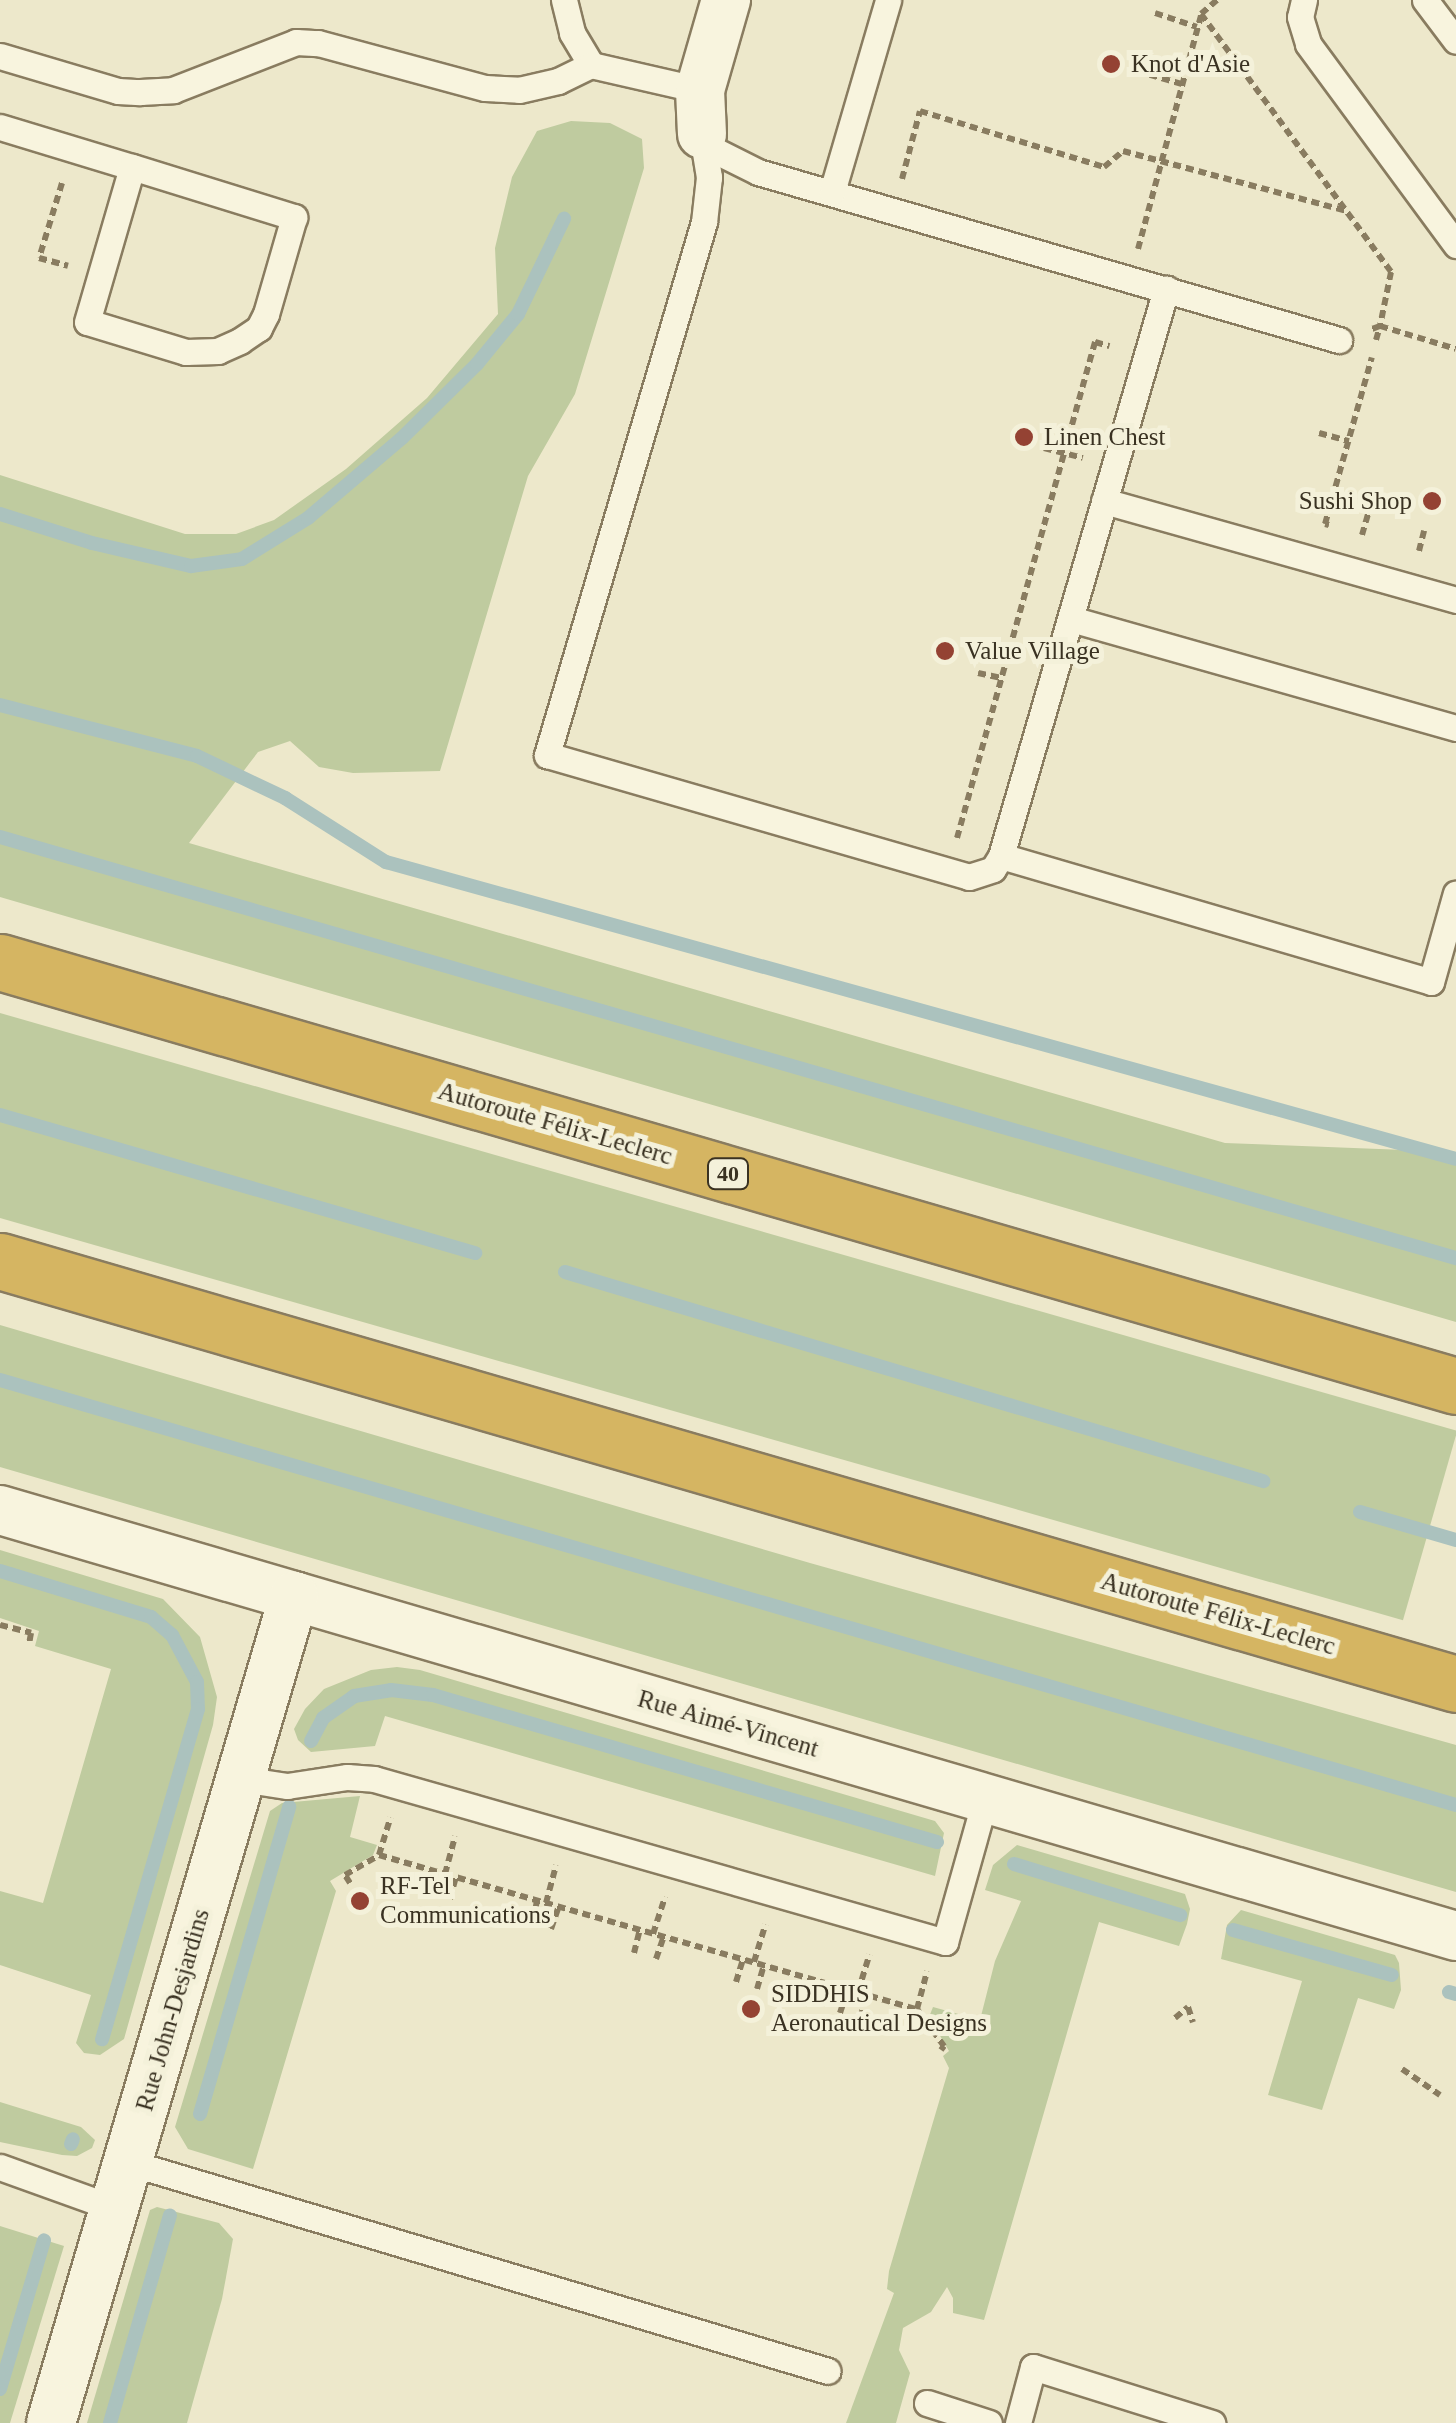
<!DOCTYPE html>
<meta charset="utf-8">
<style>
body{margin:0}
#map{position:relative;width:1456px;height:2423px;overflow:hidden;background:#ede8cb;font-family:Georgia,serif}
div>[style]{position:absolute}
.green>*{inset:0;background:#bfcb9f;transform-origin:0 0}
.stream>*{height:14px;margin:-7px;padding:0 7px;transform-origin:7px;border-radius:7px;background:#abc2be}
.path>*{height:6px;margin-top:-3px;transform-origin:0;background:repeating-linear-gradient(90deg,#897c60 0 8px,transparent 0 13px)}
.roads{filter:drop-shadow(2px 0 #897c60) drop-shadow(-2px 0 #897c60) drop-shadow(0 2px #897c60) drop-shadow(0 -2px #897c60)}
.lane>*{height:25px;margin:-12.5px;padding:0 12.5px;transform-origin:12.5px;border-radius:12.5px;background:#f8f4de}
.street>*{height:48px;margin:-24px;padding:0 24px;transform-origin:24px;border-radius:24px;background:#f8f4de}
.highway>*{height:55px;margin:-27.5px;padding:0 27.5px;transform-origin:27.5px;border-radius:27.5px;background:#d5b562}
.dots>*{width:28px;height:28px;translate:-50% -50%;box-sizing:border-box;border:5px solid #f4f1da;border-radius:50%}
span{translate:-50% -50%;white-space:nowrap;text-align:center;line-height:1.15;-webkit-text-stroke:10px #f4f1da;paint-order:stroke}
.shield-label span{padding:2px 8px;background:#f4f1da;border:2px solid;border-radius:8px;-webkit-text-stroke-width:0}
.shield-label{font-size:22px;color:#3a3222;font-weight:700}
.poi-label{font-size:25px;color:#3a3222}
.left{translate:0 -50%;text-align:left}
.right{translate:-100% -50%;text-align:right}
.street-label{font-size:25px;color:#3a3222}
</style>
<div id="map">
<div class="green">
<i style="clip-path:polygon(571px 121px,610px 123px,642px 139px,644px 168px,575px 394px,528px 476px,440px 771px,353px 773px,319px 767px,290px 741px,258px 752px,189px 843px,1225px 1143px,1456px 1152px,1456px 1322px,0 897px,0 475px,185px 534px,236px 534px,274px 520px,346px 469px,427px 398px,498px 314px,495px 248px,512px 177px,537px 131px)"></i>
<i style="left:0;top:1013px;width:1516px;height:197px;rotate:16deg"></i>
<i style="clip-path:polygon(0 1325px,810px 1563px,1456px 1745px,1456px 1892px,0 1467px)"></i>
<i style="clip-path:polygon(0 1550px,163px 1599px,200px 1637px,217px 1697px,213px 1725px,124px 2039px,100px 2055px,84px 2053px,76px 2043px,91px 1995px,0 1965px,0 1891px,43px 1903px,111px 1669px,35px 1646px,39px 1631px,0 1618px)"></i>
<i style="clip-path:polygon(397px 1667px,420px 1670px,935px 1821px,944px 1833px,935px 1876px,385px 1716px,375px 1746px,311px 1752px,298px 1740px,294px 1729px,305px 1709px,324px 1689px,371px 1670px)"></i>
<i style="clip-path:polygon(360px 1796px,350px 1837px,377px 1845px,373px 1855px,330px 1881px,336px 1891px,253px 2169px,188px 2149px,175px 2127px,270px 1811px,282px 1803px)"></i>
<i style="clip-path:polygon(1017px 1845px,1185px 1894px,1190px 1909px,1187px 1924px,1179px 1946px,1099px 1922px,984px 2320px,953px 2313px,953px 2298px,947px 2287px,931px 2312px,903px 2328px,899px 2350px,910px 2373px,896px 2423px,846px 2423px,894px 2293px,887px 2289px,889px 2271px,949px 2068px,943px 2056px,949px 2051px,929px 2017px,933px 2007px,980px 2020px,995px 1961px,1021px 1901px,985px 1890px,993px 1865px)"></i>
<i style="clip-path:polygon(1241px 1910px,1395px 1955px,1399px 1963px,1401px 1990px,1394px 2009px,1358px 1998px,1322px 2110px,1268px 2095px,1302px 1981px,1221px 1959px,1227px 1925px)"></i>
<i style="clip-path:polygon(0 2102px,81px 2127px,95px 2140px,92px 2148px,77px 2156px,62px 2155px,0 2142px)"></i>
<i style="clip-path:polygon(157px 2207px,219px 2223px,233px 2239px,222px 2299px,187px 2423px,87px 2423px,150px 2210px)"></i>
<i style="clip-path:polygon(0 2226px,64px 2246px,10px 2423px,0 2423px)"></i>
</div>
<div class="stream">
<i style="left:0;top:514px;width:96px;rotate:17.5deg"></i>
<i style="left:92px;top:543px;width:102px;rotate:13.1deg"></i>
<i style="left:191px;top:566px;width:51px;rotate:-7.8deg"></i>
<i style="left:242px;top:559px;width:78px;rotate:-31.8deg"></i>
<i style="left:308px;top:518px;width:123px;rotate:-40.4deg"></i>
<i style="left:402px;top:438px;width:105px;rotate:-44.6deg"></i>
<i style="left:477px;top:364px;width:65px;rotate:-50.6deg"></i>
<i style="left:518px;top:314px;width:106px;rotate:-64.2deg"></i>
<i style="left:0;top:705px;width:203px;rotate:14.5deg"></i>
<i style="left:197px;top:756px;width:98px;rotate:25.5deg"></i>
<i style="left:285px;top:798px;width:120px;rotate:32.4deg"></i>
<i style="left:386px;top:862px;width:1110px;rotate:15.51deg"></i>
<i style="left:0;top:837px;width:1516px;rotate:16.13deg"></i>
<i style="left:0;top:1115px;width:495px;rotate:16.2deg"></i>
<i style="left:565px;top:1272px;width:729px;rotate:16.67deg"></i>
<i style="left:0;top:1380px;width:1517px;rotate:16.27deg"></i>
<i style="left:1360px;top:1512px;width:100px;rotate:16.3deg"></i>
<i style="left:0;top:1571px;width:158px;rotate:16.9deg"></i>
<i style="left:151px;top:1617px;width:28px;rotate:41deg"></i>
<i style="left:172px;top:1635px;width:53px;rotate:62deg"></i>
<i style="left:197px;top:1682px;width:27px;rotate:88deg"></i>
<i style="left:198px;top:1709px;width:344px;rotate:106.2deg"></i>
<i style="left:311px;top:1741px;width:26px;rotate:-62deg"></i>
<i style="left:323px;top:1718px;width:38px;rotate:-35deg"></i>
<i style="left:354px;top:1696px;width:37px;rotate:-9deg"></i>
<i style="left:391px;top:1690px;width:42px;rotate:6.8deg"></i>
<i style="left:433px;top:1695px;width:525px;rotate:16.26deg"></i>
<i style="left:1014px;top:1864px;width:174px;rotate:17.1deg"></i>
<i style="left:1233px;top:1930px;width:165px;rotate:15.8deg"></i>
<i style="left:1449px;top:1992px;width:7px;rotate:16deg"></i>
<i style="left:200px;top:2114px;width:320px;rotate:-73.8deg"></i>
<i style="left:71px;top:2144px;width:5px;rotate:-68deg"></i>
<i style="left:0;top:2389px;width:155px;rotate:-73.5deg"></i>
<i style="left:110px;top:2423px;width:216px;rotate:-73.9deg"></i>
</div>
<div class="path">
<i style="left:1217px;top:0;width:21px;rotate:139deg"></i>
<i style="left:1201px;top:14px;width:320px;rotate:53.6deg"></i>
<i style="left:1391px;top:272px;width:55px;rotate:101.5deg"></i>
<i style="left:1380px;top:326px;width:12px;rotate:160deg"></i>
<i style="left:1155px;top:13px;width:44px;rotate:18.4deg"></i>
<i style="left:1137px;top:71px;width:47px;rotate:16.1deg"></i>
<i style="left:902px;top:179px;width:70px;rotate:-75.2deg"></i>
<i style="left:920px;top:111px;width:192px;rotate:16.9deg"></i>
<i style="left:1104px;top:167px;width:25px;rotate:-40deg"></i>
<i style="left:1123px;top:151px;width:232px;rotate:15deg"></i>
<i style="left:62px;top:183px;width:78px;rotate:107deg"></i>
<i style="left:39px;top:258px;width:30px;rotate:15deg"></i>
<i style="left:1138px;top:249px;width:242px;rotate:-74.9deg"></i>
<i style="left:1376px;top:340px;width:15px;rotate:-74deg"></i>
<i style="left:1380px;top:326px;width:79px;rotate:16.8deg"></i>
<i style="left:1319px;top:433px;width:31px;rotate:15deg"></i>
<i style="left:1044px;top:448px;width:40px;rotate:14.4deg"></i>
<i style="left:1329px;top:525px;width:4px;rotate:-166deg"></i>
<i style="left:1325px;top:524px;width:173px;rotate:-74.3deg"></i>
<i style="left:1362px;top:535px;width:35px;rotate:-74deg"></i>
<i style="left:1419px;top:551px;width:21px;rotate:-76deg"></i>
<i style="left:978px;top:673px;width:24px;rotate:12deg"></i>
<i style="left:957px;top:838px;width:515px;rotate:-74.45deg"></i>
<i style="left:1095px;top:342px;width:15px;rotate:16deg"></i>
<i style="left:0;top:1625px;width:32px;rotate:14deg"></i>
<i style="left:31px;top:1633px;width:11px;rotate:100deg"></i>
<i style="left:379px;top:1855px;width:39px;rotate:-73deg"></i>
<i style="left:445px;top:1874px;width:39px;rotate:-75deg"></i>
<i style="left:350px;top:1883px;width:9px;rotate:-122deg"></i>
<i style="left:345px;top:1875px;width:39px;rotate:-30deg"></i>
<i style="left:379px;top:1855px;width:69px;rotate:16.1deg"></i>
<i style="left:445px;top:1874px;width:491px;rotate:16deg"></i>
<i style="left:917px;top:2009px;width:46px;rotate:53.9deg"></i>
<i style="left:944px;top:2046px;width:5px;rotate:127deg"></i>
<i style="left:431px;top:1894px;width:24px;rotate:-78deg"></i>
<i style="left:450px;top:1899px;width:23px;rotate:-75deg"></i>
<i style="left:546px;top:1903px;width:39px;rotate:-75deg"></i>
<i style="left:533px;top:1923px;width:23px;rotate:-80deg"></i>
<i style="left:551px;top:1929px;width:24px;rotate:-71deg"></i>
<i style="left:653px;top:1934px;width:39px;rotate:-72deg"></i>
<i style="left:634px;top:1953px;width:25px;rotate:-76deg"></i>
<i style="left:656px;top:1959px;width:24px;rotate:-71deg"></i>
<i style="left:754px;top:1962px;width:39px;rotate:-73deg"></i>
<i style="left:736px;top:1982px;width:24px;rotate:-73deg"></i>
<i style="left:757px;top:1989px;width:25px;rotate:-74deg"></i>
<i style="left:858px;top:1992px;width:39px;rotate:-73deg"></i>
<i style="left:917px;top:2009px;width:39px;rotate:-75deg"></i>
<i style="left:840px;top:2013px;width:25px;rotate:-72deg"></i>
<i style="left:860px;top:2018px;width:25px;rotate:-72deg"></i>
<i style="left:1175px;top:2018px;width:17px;rotate:-40deg"></i>
<i style="left:1188px;top:2007px;width:16px;rotate:72deg"></i>
<i style="left:1402px;top:2069px;width:46px;rotate:34.4deg"></i>
</div>
<div class="roads">
<div class="lane">
<i style="left:564px;top:0;width:34px;rotate:76deg"></i>
<i style="left:572px;top:33px;width:37px;rotate:59deg"></i>
<i style="left:1304px;top:0;width:17px;rotate:103deg"></i>
<i style="left:1300px;top:17px;width:28px;rotate:73deg"></i>
<i style="left:1308px;top:44px;width:250px;rotate:53.6deg"></i>
<i style="left:1425px;top:0;width:51px;rotate:52.9deg"></i>
<i style="left:0;top:56px;width:123px;rotate:16.5deg"></i>
<i style="left:118px;top:91px;width:22px;rotate:3deg"></i>
<i style="left:140px;top:92px;width:33px;rotate:-3deg"></i>
<i style="left:173px;top:90px;width:132px;rotate:-21.3deg"></i>
<i style="left:296px;top:42px;width:22px;rotate:3deg"></i>
<i style="left:318px;top:43px;width:173px;rotate:15.1deg"></i>
<i style="left:485px;top:88px;width:34px;rotate:3deg"></i>
<i style="left:519px;top:90px;width:40px;rotate:-13deg"></i>
<i style="left:558px;top:81px;width:37px;rotate:-26deg"></i>
<i style="left:591px;top:65px;width:112px;rotate:12.9deg"></i>
<i style="left:0;top:127px;width:138px;rotate:16.9deg"></i>
<i style="left:132px;top:167px;width:170px;rotate:17.2deg"></i>
<i style="left:294px;top:217px;width:101px;rotate:106.1deg"></i>
<i style="left:266px;top:314px;width:16px;rotate:117deg"></i>
<i style="left:259px;top:328px;width:23px;rotate:146deg"></i>
<i style="left:240px;top:341px;width:24px;rotate:156deg"></i>
<i style="left:218px;top:351px;width:32px;rotate:178deg"></i>
<i style="left:186px;top:352px;width:103px;rotate:-163.1deg"></i>
<i style="left:87px;top:322px;width:161px;rotate:-73.8deg"></i>
<i style="left:702px;top:134px;width:44px;rotate:80.8deg"></i>
<i style="left:709px;top:177px;width:45px;rotate:96.3deg"></i>
<i style="left:704px;top:222px;width:556px;rotate:106.41deg"></i>
<i style="left:547px;top:755px;width:439px;rotate:16.1deg"></i>
<i style="left:969px;top:877px;width:25px;rotate:-18deg"></i>
<i style="left:993px;top:869px;width:15px;rotate:-58deg"></i>
<i style="left:1001px;top:856px;width:591px;rotate:-73.77deg"></i>
<i style="left:702px;top:134px;width:20px;rotate:53deg"></i>
<i style="left:714px;top:150px;width:49px;rotate:26.6deg"></i>
<i style="left:758px;top:172px;width:605px;rotate:16.13deg"></i>
<i style="left:832px;top:192px;width:200px;rotate:-73.7deg"></i>
<i style="left:1104px;top:501px;width:366px;rotate:15.7deg"></i>
<i style="left:1071px;top:619px;width:400px;rotate:15.8deg"></i>
<i style="left:1001px;top:856px;width:448px;rotate:16.3deg"></i>
<i style="left:1431px;top:982px;width:92px;rotate:-74.3deg"></i>
<i style="left:241px;top:1779px;width:47px;rotate:8.7deg"></i>
<i style="left:287px;top:1786px;width:61px;rotate:-8.5deg"></i>
<i style="left:347px;top:1777px;width:27px;rotate:4deg"></i>
<i style="left:374px;top:1779px;width:594px;rotate:15.93deg"></i>
<i style="left:945px;top:1942px;width:148px;rotate:-74.3deg"></i>
<i style="left:127px;top:2162px;width:731px;rotate:16.6deg"></i>
<i style="left:0;top:2167px;width:121px;rotate:19.8deg"></i>
<i style="left:927px;top:2403px;width:65px;rotate:17.9deg"></i>
<i style="left:1018px;top:2423px;width:58px;rotate:-75deg"></i>
<i style="left:1033px;top:2367px;width:188px;rotate:17.4deg"></i>
</div>
<div class="street">
<i style="left:702px;top:134px;width:44px;rotate:-92.6deg"></i>
<i style="left:700px;top:90px;width:94px;rotate:-73.9deg"></i>
<i style="left:0;top:1510px;width:1517px;rotate:16.31deg"></i>
<i style="left:51px;top:2423px;width:862px;rotate:-73.63deg"></i>
</div>
<div class="highway">
<i style="left:0;top:962px;width:1516px;rotate:16.24deg"></i>
<i style="left:0;top:1261px;width:1516px;rotate:16.2deg"></i>
</div>
</div>
<div class="dots">
<i style="left:1111px;top:64px;background:#944233"></i>
<i style="left:1024px;top:437px;background:#944233"></i>
<i style="left:1432px;top:501px;background:#944233"></i>
<i style="left:945px;top:651px;background:#944233"></i>
<i style="left:360px;top:1901px;background:#944233"></i>
<i style="left:751px;top:2009px;background:#944233"></i>
</div>
<div class="shield-label">
<span style="left:728px;top:1174px">40</span>
</div>
<div class="poi-label">
<span class="left" style="left:1131px;top:64px">Knot d'Asie</span>
<span class="left" style="left:1044px;top:437px">Linen Chest</span>
<span class="right" style="left:1412px;top:501px">Sushi Shop</span>
<span class="left" style="left:965px;top:651px">Value Village</span>
<span class="left" style="left:380px;top:1901px">RF-Tel<br>Communications</span>
<span class="left" style="left:771px;top:2009px">SIDDHIS<br>Aeronautical Designs</span>
</div>
<div class="street-label">
<span style="left:555px;top:1124px;rotate:16deg">Autoroute Félix-Leclerc</span>
<span style="left:1218px;top:1614px;rotate:16deg">Autoroute Félix-Leclerc</span>
<span style="left:728px;top:1724px;rotate:16deg">Rue Aimé-Vincent</span>
<span style="left:173px;top:2010px;rotate:-74deg">Rue John-Desjardins</span>
</div>
</div>
